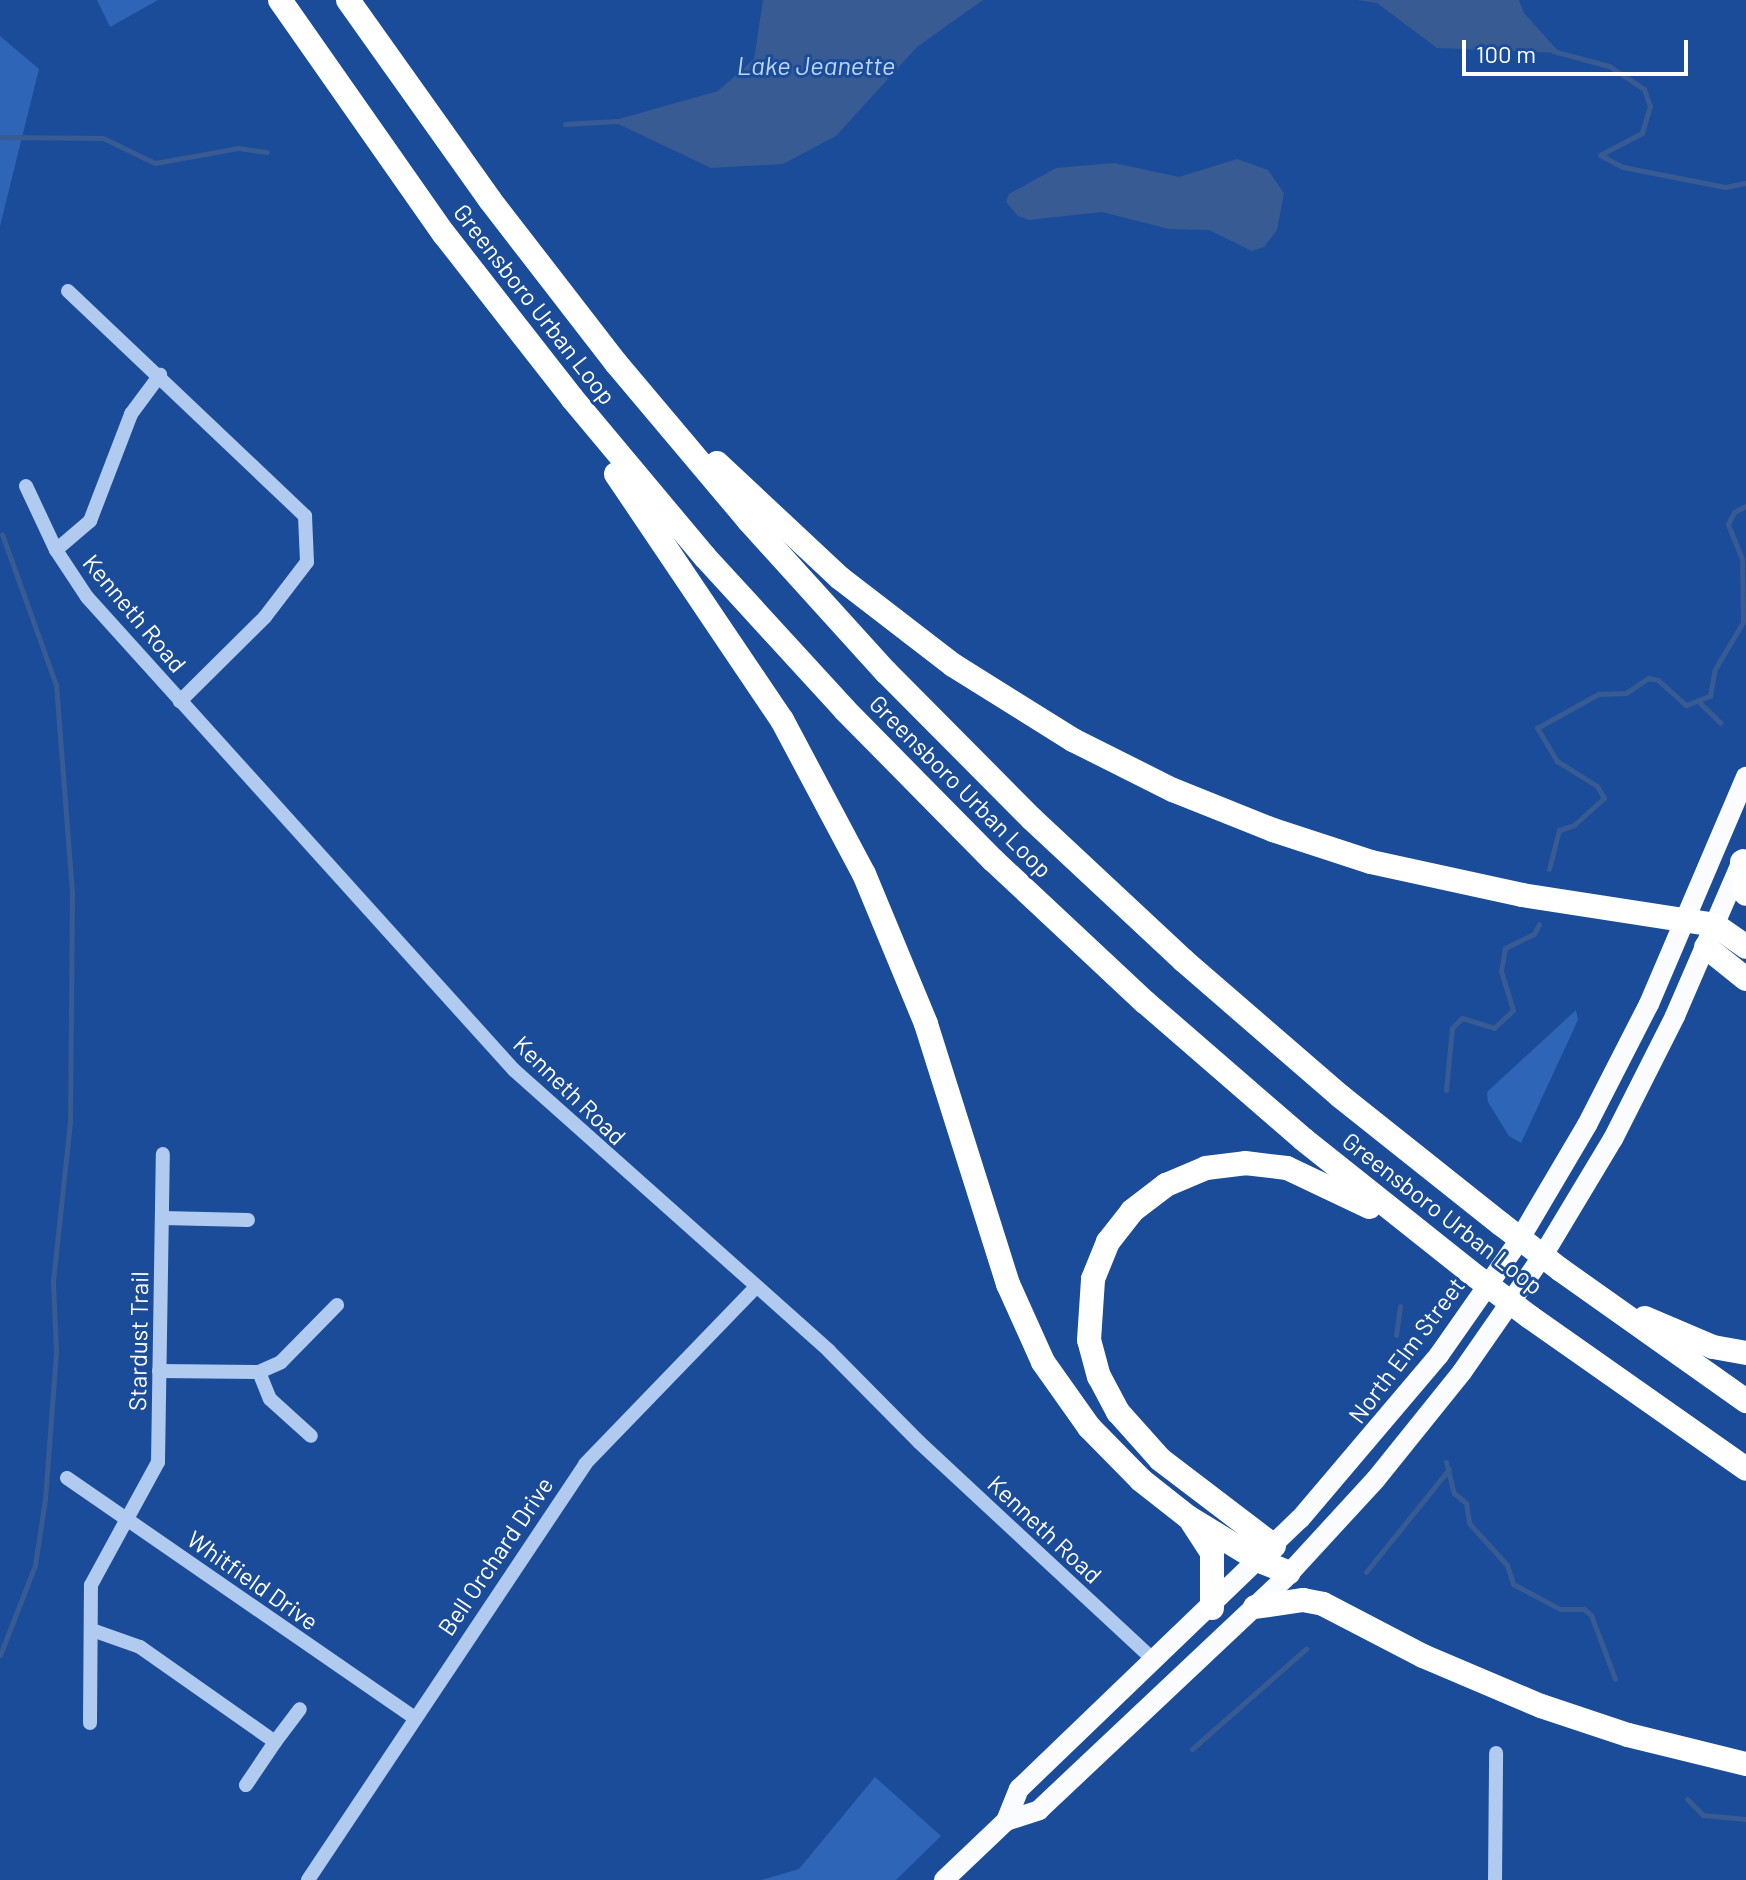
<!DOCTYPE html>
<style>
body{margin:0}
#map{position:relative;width:1746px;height:1880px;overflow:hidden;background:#1b4c99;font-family:Barlow,sans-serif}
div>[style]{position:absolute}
.green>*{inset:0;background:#2f65b6}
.water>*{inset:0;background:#385b93}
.stream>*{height:5px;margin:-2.5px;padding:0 2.5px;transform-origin:2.5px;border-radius:2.5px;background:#385b93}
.minor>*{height:14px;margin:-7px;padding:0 7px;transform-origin:7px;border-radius:7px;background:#b1caf0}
.major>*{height:20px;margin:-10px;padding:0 10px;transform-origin:10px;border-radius:10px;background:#fafcff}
.highway>*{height:24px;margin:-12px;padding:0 12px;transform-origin:12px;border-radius:12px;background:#fff}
.highway-bridge>*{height:24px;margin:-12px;padding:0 12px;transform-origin:12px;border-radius:12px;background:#fff}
span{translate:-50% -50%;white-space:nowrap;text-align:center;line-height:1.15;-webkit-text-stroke:6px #1b4c99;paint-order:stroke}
.street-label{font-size:24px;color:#fff}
.water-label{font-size:26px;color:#bdd5f7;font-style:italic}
.scale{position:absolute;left:1462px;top:40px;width:226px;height:36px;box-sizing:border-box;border:4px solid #fff;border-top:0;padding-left:10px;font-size:24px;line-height:28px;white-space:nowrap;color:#fff;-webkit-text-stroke:6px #1b4c99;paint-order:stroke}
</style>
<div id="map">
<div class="green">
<i style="clip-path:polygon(97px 0,158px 0,110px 27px)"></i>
<i style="clip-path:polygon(0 36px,39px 69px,0 226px)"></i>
<i style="clip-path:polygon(1576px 1010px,1578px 1020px,1521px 1143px,1509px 1136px,1488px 1102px,1487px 1092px)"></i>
<i style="clip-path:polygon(875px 1777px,941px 1836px,896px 1880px,761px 1880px,799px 1869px)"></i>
</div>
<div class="water">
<i style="clip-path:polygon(763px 0,983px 0,917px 47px,836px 136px,783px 164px,711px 168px,612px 121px,718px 91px,754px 59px)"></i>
<i style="clip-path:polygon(1357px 0,1519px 0,1524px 13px,1560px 53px,1437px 48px,1377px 3px)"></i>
<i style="clip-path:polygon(1237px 159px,1268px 170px,1284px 193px,1277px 230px,1264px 247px,1252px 251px,1209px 230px,1169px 229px,1102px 212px,1029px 220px,1018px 216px,1006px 202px,1009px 194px,1056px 168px,1114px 163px,1179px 177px)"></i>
</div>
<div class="stream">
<i style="left:1553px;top:51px;width:58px;rotate:15deg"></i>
<i style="left:1609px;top:66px;width:42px;rotate:33.3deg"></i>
<i style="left:1644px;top:89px;width:18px;rotate:71deg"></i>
<i style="left:1650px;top:106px;width:28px;rotate:107deg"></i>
<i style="left:1642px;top:133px;width:47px;rotate:152.4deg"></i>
<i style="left:1600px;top:155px;width:26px;rotate:28deg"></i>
<i style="left:1623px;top:167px;width:104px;rotate:11.1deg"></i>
<i style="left:1725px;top:187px;width:21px;rotate:-11deg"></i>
<i style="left:565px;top:124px;width:51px;rotate:-3.4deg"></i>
<i style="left:0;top:137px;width:103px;rotate:0.6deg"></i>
<i style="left:103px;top:138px;width:58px;rotate:25.7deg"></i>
<i style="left:155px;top:163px;width:84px;rotate:-10.2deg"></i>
<i style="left:238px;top:148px;width:29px;rotate:8deg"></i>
<i style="left:1699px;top:702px;width:30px;rotate:44deg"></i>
<i style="left:1549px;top:869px;width:40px;rotate:-75.6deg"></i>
<i style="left:1559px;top:830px;width:16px;rotate:-18deg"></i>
<i style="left:1574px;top:825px;width:40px;rotate:-42deg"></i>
<i style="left:1604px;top:798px;width:14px;rotate:-120deg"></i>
<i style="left:1597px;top:786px;width:47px;rotate:-148deg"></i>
<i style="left:1557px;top:761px;width:39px;rotate:-121deg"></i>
<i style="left:1537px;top:728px;width:70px;rotate:-29.1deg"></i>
<i style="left:1598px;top:694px;width:28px;rotate:-2deg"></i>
<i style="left:1626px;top:693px;width:27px;rotate:-34deg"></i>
<i style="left:1648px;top:678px;width:10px;rotate:11deg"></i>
<i style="left:1658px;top:680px;width:38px;rotate:42deg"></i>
<i style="left:1686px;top:705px;width:26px;rotate:-21deg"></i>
<i style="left:1710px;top:696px;width:27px;rotate:-80deg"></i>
<i style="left:1715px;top:669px;width:55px;rotate:-59.2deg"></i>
<i style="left:1743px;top:622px;width:63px;rotate:-90.9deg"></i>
<i style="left:1742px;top:559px;width:38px;rotate:-112deg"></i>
<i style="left:1728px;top:524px;width:13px;rotate:-63deg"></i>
<i style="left:1734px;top:512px;width:13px;rotate:-27deg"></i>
<i style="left:1446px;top:1090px;width:62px;rotate:-84.5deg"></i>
<i style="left:1452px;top:1028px;width:14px;rotate:-45deg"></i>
<i style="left:1462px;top:1018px;width:34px;rotate:17deg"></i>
<i style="left:1494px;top:1028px;width:26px;rotate:-43deg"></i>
<i style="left:1513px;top:1010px;width:41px;rotate:-107.1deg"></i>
<i style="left:1501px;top:971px;width:23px;rotate:-80deg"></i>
<i style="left:1505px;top:948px;width:32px;rotate:-26deg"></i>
<i style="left:1534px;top:934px;width:11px;rotate:-63deg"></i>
<i style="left:1396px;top:1335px;width:29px;rotate:-82deg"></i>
<i style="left:1446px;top:1462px;width:32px;rotate:76deg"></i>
<i style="left:1454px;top:1493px;width:16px;rotate:40deg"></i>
<i style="left:1466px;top:1503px;width:20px;rotate:81deg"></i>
<i style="left:1469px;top:1523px;width:57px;rotate:47.9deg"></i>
<i style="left:1507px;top:1565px;width:20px;rotate:72deg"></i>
<i style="left:1513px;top:1584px;width:53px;rotate:28deg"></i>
<i style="left:1560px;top:1609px;width:24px"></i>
<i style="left:1584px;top:1609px;width:9px;rotate:41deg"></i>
<i style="left:1591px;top:1615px;width:68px;rotate:69.4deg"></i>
<i style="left:1366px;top:1572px;width:132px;rotate:-51.1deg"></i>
<i style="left:0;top:1655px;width:97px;rotate:-68.7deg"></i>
<i style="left:35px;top:1565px;width:67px;rotate:-81.4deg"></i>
<i style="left:45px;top:1499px;width:148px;rotate:-85.7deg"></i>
<i style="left:56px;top:1351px;width:70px;rotate:-92.5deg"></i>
<i style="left:53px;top:1281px;width:159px;rotate:-83.9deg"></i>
<i style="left:70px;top:1123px;width:231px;rotate:-89.5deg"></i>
<i style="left:72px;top:892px;width:208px;rotate:-94.4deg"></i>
<i style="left:56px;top:685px;width:160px;rotate:-109.7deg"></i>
<i style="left:1192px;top:1749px;width:152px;rotate:-41.3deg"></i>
<i style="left:1687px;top:1799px;width:23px;rotate:45deg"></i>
<i style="left:1703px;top:1815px;width:43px;rotate:5.3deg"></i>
</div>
<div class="minor">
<i style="left:68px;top:291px;width:327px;rotate:43.5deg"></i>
<i style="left:305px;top:516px;width:46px;rotate:87.5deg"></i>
<i style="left:307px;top:562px;width:69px;rotate:127.4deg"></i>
<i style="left:265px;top:617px;width:120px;rotate:135.3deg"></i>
<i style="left:26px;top:486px;width:71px;rotate:64.9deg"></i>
<i style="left:56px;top:550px;width:56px;rotate:56.6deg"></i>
<i style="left:87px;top:597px;width:637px;rotate:47.93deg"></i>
<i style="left:514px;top:1070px;width:422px;rotate:41.7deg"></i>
<i style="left:829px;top:1351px;width:128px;rotate:45.3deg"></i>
<i style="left:919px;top:1442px;width:322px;rotate:42.9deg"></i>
<i style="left:56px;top:550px;width:45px;rotate:-40.5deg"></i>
<i style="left:90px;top:521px;width:115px;rotate:-69deg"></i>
<i style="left:131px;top:414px;width:49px;rotate:-53.4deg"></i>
<i style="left:162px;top:1218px;width:86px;rotate:1.3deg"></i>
<i style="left:159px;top:1371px;width:100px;rotate:0.6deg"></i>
<i style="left:259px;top:1372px;width:24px;rotate:-24deg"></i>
<i style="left:281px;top:1362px;width:80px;rotate:-45.5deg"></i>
<i style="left:259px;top:1372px;width:29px;rotate:68deg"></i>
<i style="left:270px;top:1399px;width:55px;rotate:42.1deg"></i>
<i style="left:67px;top:1478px;width:423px;rotate:34.6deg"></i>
<i style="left:92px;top:1630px;width:51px;rotate:19.5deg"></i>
<i style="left:140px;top:1647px;width:165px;rotate:35.1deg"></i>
<i style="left:275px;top:1742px;width:52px;rotate:124deg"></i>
<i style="left:90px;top:1723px;width:138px;rotate:-89.6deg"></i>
<i style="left:91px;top:1585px;width:140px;rotate:-61.4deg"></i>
<i style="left:158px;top:1462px;width:308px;rotate:-89.1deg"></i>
<i style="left:275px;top:1742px;width:41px;rotate:-52.9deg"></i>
<i style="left:308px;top:1880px;width:500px;rotate:-56.3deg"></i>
<i style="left:585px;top:1464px;width:246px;rotate:-46deg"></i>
<i style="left:1495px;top:1880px;width:127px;rotate:-89.5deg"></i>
</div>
<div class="major">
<i style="left:1006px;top:1821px;width:35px;rotate:-18deg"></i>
<i style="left:1039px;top:1810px;width:338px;rotate:-43.3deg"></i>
<i style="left:1285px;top:1578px;width:134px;rotate:-47.4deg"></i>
<i style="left:1376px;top:1479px;width:137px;rotate:-51.2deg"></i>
<i style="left:1462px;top:1372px;width:140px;rotate:-55.2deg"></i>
<i style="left:1542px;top:1257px;width:138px;rotate:-59deg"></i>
<i style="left:1613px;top:1139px;width:138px;rotate:-63.2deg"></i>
<i style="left:1675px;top:1016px;width:171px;rotate:-66.6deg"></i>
<i style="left:944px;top:1880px;width:86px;rotate:-43.6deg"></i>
<i style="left:1006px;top:1821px;width:35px;rotate:-68deg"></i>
<i style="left:1019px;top:1789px;width:390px;rotate:-43.9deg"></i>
<i style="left:1300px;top:1519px;width:215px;rotate:-49.7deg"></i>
<i style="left:1439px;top:1355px;width:138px;rotate:-55deg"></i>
<i style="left:1518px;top:1242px;width:136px;rotate:-59.5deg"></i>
<i style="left:1587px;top:1125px;width:136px;rotate:-62.9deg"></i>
<i style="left:1649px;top:1004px;width:247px;rotate:-66.9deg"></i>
</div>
<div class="highway">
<i style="left:280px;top:0;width:286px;rotate:55deg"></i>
<i style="left:444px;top:234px;width:208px;rotate:52deg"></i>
<i style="left:572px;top:398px;width:207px;rotate:50.1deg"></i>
<i style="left:705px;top:557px;width:207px;rotate:47.5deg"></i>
<i style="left:845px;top:710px;width:211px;rotate:45.4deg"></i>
<i style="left:993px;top:860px;width:208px;rotate:43.1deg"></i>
<i style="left:1145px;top:1002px;width:209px;rotate:40.9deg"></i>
<i style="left:1303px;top:1139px;width:213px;rotate:38.5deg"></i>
<i style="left:348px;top:0;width:245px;rotate:54.6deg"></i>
<i style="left:490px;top:200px;width:206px;rotate:52.3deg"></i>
<i style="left:616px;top:363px;width:205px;rotate:49.9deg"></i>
<i style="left:748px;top:520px;width:205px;rotate:47.8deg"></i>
<i style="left:886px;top:672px;width:207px;rotate:45.2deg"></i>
<i style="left:1032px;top:819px;width:207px;rotate:43deg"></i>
<i style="left:1183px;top:960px;width:208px;rotate:40.9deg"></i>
<i style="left:1340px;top:1096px;width:206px;rotate:38.5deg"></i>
<i style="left:717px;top:463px;width:168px;rotate:43.1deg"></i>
<i style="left:840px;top:578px;width:143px;rotate:37.6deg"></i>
<i style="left:953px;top:665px;width:142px;rotate:32deg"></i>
<i style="left:1073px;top:740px;width:112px;rotate:26.6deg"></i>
<i style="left:1173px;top:790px;width:108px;rotate:21.8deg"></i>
<i style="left:1273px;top:830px;width:103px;rotate:18.1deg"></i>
<i style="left:1371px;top:862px;width:155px;rotate:12.3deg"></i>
<i style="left:1522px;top:895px;width:195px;rotate:8.8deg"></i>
<i style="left:1715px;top:925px;width:38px;rotate:35deg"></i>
<i style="left:616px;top:474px;width:297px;rotate:56deg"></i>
<i style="left:782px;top:720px;width:174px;rotate:62deg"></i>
<i style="left:864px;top:874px;width:162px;rotate:67.5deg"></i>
<i style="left:926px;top:1024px;width:273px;rotate:72.5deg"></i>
<i style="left:1008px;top:1284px;width:85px;rotate:65.8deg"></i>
<i style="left:1043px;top:1362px;width:80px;rotate:54.7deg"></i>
<i style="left:1089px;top:1427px;width:74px;rotate:45.5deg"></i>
<i style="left:1141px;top:1480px;width:60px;rotate:38.2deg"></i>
<i style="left:1188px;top:1517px;width:84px;rotate:31.4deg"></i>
<i style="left:1260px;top:1561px;width:31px;rotate:22deg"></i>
<i style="left:1742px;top:862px;width:32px;rotate:83deg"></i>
<i style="left:1706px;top:947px;width:51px;rotate:38.7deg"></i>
<i style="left:1561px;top:1270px;width:227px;rotate:35.3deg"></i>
<i style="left:1530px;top:1317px;width:264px;rotate:35.1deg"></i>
<i style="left:1645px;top:1318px;width:74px;rotate:23.1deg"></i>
<i style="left:1713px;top:1347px;width:34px;rotate:10deg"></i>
<i style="left:1192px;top:1522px;width:37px;rotate:57deg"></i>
<i style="left:1212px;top:1553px;width:55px;rotate:90deg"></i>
<i style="left:1274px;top:1546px;width:143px;rotate:-142.7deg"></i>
<i style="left:1160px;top:1459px;width:63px;rotate:-131.8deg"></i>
<i style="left:1118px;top:1412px;width:40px;rotate:-118deg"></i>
<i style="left:1099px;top:1377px;width:38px;rotate:-105deg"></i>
<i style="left:1089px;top:1340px;width:61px;rotate:-86.2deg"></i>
<i style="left:1093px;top:1279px;width:40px;rotate:-68deg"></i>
<i style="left:1108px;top:1242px;width:39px;rotate:-52deg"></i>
<i style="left:1132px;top:1211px;width:43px;rotate:-37.4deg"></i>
<i style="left:1166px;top:1185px;width:43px;rotate:-23deg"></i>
<i style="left:1206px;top:1168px;width:39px;rotate:-7deg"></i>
<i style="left:1245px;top:1163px;width:42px;rotate:6.8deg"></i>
<i style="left:1287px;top:1168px;width:91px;rotate:25.4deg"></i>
<i style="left:1255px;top:1607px;width:49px;rotate:-8.3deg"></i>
<i style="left:1303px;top:1600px;width:20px;rotate:11deg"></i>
<i style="left:1323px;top:1604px;width:113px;rotate:27.5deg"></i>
<i style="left:1423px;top:1656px;width:128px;rotate:23deg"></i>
<i style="left:1541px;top:1706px;width:92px;rotate:18.4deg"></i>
<i style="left:1628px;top:1735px;width:122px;rotate:13.8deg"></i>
</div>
<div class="highway-bridge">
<i style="left:1501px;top:1224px;width:76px;rotate:37.5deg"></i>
<i style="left:1470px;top:1272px;width:75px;rotate:36.9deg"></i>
</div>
<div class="street-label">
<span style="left:535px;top:304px;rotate:52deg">Greensboro Urban Loop</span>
<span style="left:135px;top:613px;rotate:50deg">Kenneth Road</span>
<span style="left:961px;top:786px;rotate:45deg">Greensboro Urban Loop</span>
<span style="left:570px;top:1090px;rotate:44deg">Kenneth Road</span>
<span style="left:1443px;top:1213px;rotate:38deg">Greensboro Urban Loop</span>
<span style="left:138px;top:1341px;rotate:-89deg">Stardust Trail</span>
<span style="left:1406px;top:1350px;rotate:-53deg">North Elm Street</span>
<span style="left:1045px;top:1529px;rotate:43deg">Kenneth Road</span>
<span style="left:495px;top:1556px;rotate:-56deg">Bell Orchard Drive</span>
<span style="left:253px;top:1580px;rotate:35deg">Whitfield Drive</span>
</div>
<div class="water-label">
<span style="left:816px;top:65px">Lake Jeanette</span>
</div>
<div class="scale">100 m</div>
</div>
